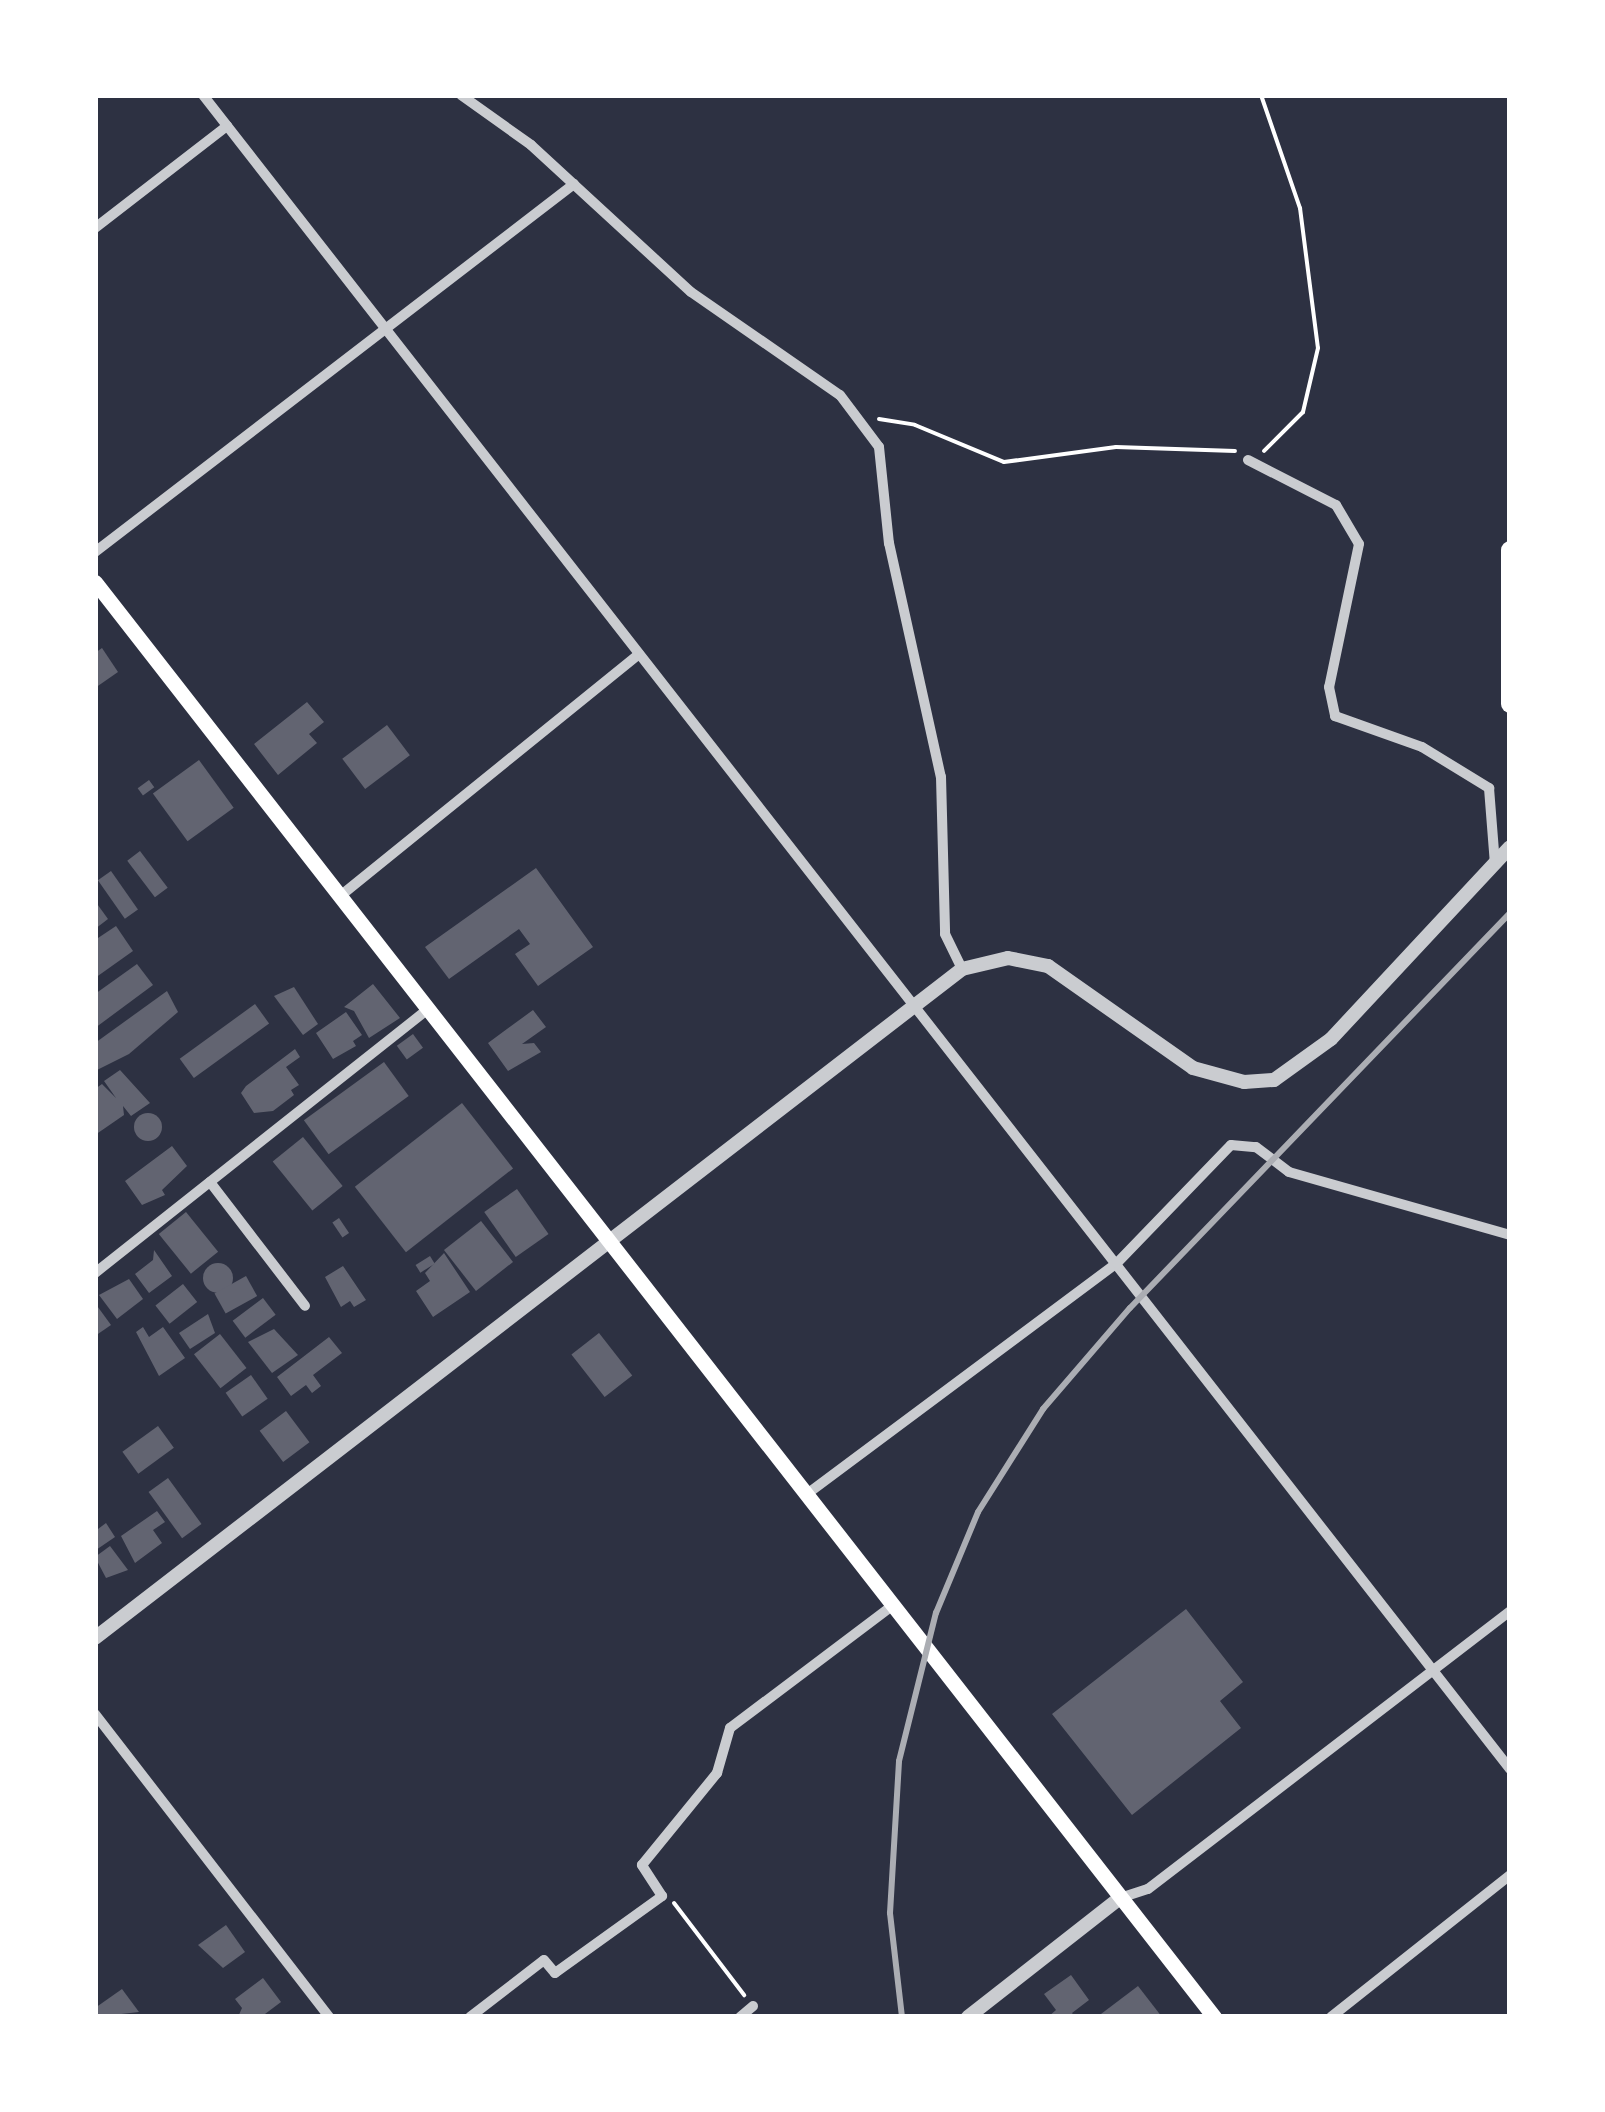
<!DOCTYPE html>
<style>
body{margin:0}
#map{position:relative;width:1605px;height:2112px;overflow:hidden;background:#2d3142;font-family:Bitter,serif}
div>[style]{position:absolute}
.building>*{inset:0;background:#626471;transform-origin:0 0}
.round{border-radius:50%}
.path>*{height:4px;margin:-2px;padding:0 2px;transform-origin:2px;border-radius:2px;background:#fff}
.minor>*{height:10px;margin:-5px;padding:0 5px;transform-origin:5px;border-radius:5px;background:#caccd0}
.tertiary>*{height:14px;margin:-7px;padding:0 7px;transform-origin:7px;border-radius:7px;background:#caccd0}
.secondary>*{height:15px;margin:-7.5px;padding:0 7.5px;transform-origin:7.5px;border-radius:7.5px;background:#fff}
.trunk>*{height:18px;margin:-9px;padding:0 9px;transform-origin:9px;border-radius:9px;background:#fff}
.rail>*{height:6px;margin:-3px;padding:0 3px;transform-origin:3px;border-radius:3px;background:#abadb3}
span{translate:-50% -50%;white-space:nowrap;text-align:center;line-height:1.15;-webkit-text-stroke:8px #fff;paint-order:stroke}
.frame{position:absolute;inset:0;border:98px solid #fff;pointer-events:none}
</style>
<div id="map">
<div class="building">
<i style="clip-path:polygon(102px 648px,118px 672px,95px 688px,95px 653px)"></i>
<i style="clip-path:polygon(307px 702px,324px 722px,309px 734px,317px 743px,278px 775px,254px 744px)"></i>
<i style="left:387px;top:725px;width:38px;height:56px;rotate:53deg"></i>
<i style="left:199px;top:760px;width:59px;height:57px;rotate:54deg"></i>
<i style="left:149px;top:780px;width:9px;height:14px;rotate:54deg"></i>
<i style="left:140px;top:851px;width:46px;height:16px;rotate:53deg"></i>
<i style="clip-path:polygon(536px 868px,593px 947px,538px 986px,515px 954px,530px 944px,519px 929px,449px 979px,425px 947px)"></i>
<i style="left:111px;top:871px;width:47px;height:16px;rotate:55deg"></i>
<i style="clip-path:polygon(95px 901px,108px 919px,95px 929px)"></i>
<i style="clip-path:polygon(116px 926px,133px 951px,95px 978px,95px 940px)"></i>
<i style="clip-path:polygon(137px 964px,153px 985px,95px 1028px,95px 994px)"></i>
<i style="clip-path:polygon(373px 984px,400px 1018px,369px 1038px,354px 1011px,344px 1007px)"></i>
<i style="clip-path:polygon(294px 987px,318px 1024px,303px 1035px,274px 996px)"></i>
<i style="clip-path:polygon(167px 991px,178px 1012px,129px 1054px,95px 1071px,95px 1043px)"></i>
<i style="left:255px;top:1004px;width:24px;height:93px;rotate:54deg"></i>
<i style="clip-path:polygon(533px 1010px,546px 1027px,522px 1044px,534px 1043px,541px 1052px,508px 1071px,488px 1043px)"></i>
<i style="clip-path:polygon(346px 1012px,362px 1035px,353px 1041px,356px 1046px,333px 1059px,316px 1033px)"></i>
<i style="left:413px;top:1034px;width:17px;height:20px;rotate:54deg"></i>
<i style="clip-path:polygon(295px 1049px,300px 1057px,286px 1067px,299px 1085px,291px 1090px,294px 1095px,273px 1111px,254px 1113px,241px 1093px,246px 1086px)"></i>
<i style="left:384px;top:1062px;width:42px;height:99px;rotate:54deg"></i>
<i style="clip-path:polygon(120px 1070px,150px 1103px,131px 1116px,123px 1106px,124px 1115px,95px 1135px,95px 1089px,102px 1084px,116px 1098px,104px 1081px)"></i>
<i style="left:462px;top:1103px;width:83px;height:136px;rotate:52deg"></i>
<i class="round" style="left:134px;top:1113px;width:28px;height:28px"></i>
<i style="left:303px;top:1137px;width:63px;height:39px;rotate:51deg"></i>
<i style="clip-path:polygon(172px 1146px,187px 1166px,162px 1190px,165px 1195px,142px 1205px,125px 1181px)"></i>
<i style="left:517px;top:1189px;width:55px;height:40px;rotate:55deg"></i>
<i style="left:186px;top:1212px;width:51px;height:35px;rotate:51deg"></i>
<i style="left:339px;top:1218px;width:18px;height:8px;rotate:56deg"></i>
<i style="left:481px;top:1221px;width:52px;height:47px;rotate:52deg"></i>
<i style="clip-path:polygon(154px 1250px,172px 1276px,149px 1293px,135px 1274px,153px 1260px)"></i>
<i style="clip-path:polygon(444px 1253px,470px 1292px,433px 1317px,416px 1291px,430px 1281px,425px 1273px)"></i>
<i style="left:430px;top:1256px;width:9px;height:17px;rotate:58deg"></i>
<i class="round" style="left:203px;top:1263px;width:30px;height:30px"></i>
<i style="clip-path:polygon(343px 1266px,366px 1300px,354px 1307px,350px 1301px,341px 1307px,325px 1277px)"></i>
<i style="left:246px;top:1276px;width:23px;height:36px;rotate:61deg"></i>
<i style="clip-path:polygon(129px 1279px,143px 1299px,117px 1319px,99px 1295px)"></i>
<i style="left:183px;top:1284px;width:23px;height:35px;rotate:52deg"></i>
<i style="left:263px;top:1298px;width:21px;height:38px;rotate:53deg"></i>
<i style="clip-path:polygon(95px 1303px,111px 1325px,95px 1336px)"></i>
<i style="clip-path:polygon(208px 1314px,215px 1333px,190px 1349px,179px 1333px)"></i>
<i style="clip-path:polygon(143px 1327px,149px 1337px,163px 1327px,185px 1358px,159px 1376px,136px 1332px)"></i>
<i style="clip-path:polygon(274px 1329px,298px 1355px,272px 1373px,248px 1342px)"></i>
<i style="left:599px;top:1333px;width:54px;height:35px;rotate:52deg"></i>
<i style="left:220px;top:1334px;width:43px;height:33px;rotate:52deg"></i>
<i style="clip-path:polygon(329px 1337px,342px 1353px,313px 1375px,321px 1386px,312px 1393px,306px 1385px,291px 1396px,277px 1377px)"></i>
<i style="left:251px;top:1375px;width:29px;height:31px;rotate:55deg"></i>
<i style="left:286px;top:1411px;width:39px;height:33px;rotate:53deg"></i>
<i style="left:158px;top:1426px;width:27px;height:44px;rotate:54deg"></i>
<i style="left:168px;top:1478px;width:57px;height:24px;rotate:54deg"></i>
<i style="clip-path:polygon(157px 1511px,165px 1522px,153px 1530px,162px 1543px,135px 1563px,121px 1536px)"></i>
<i style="clip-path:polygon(106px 1523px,115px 1537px,96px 1550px,98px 1529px)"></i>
<i style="clip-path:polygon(110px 1546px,128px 1570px,106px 1578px,95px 1557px)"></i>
<i style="clip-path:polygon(1186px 1609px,1243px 1682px,1220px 1701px,1241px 1728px,1132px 1815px,1052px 1714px)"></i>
<i style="clip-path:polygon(226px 1925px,245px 1952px,223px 1968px,198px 1945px)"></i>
<i style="clip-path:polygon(1071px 1975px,1089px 2000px,1072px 2013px,1075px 2017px,1048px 2017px,1056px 2010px,1044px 1994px)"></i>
<i style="clip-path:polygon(263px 1978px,281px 2002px,261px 2017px,238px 2017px,242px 2008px,235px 1999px)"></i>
<i style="clip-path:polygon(1138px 1986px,1162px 2017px,1097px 2017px)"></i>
<i style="clip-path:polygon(122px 1989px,139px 2012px,95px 2017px,95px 2008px)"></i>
</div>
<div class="path">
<i style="left:1261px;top:95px;width:120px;rotate:71deg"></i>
<i style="left:1300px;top:208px;width:141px;rotate:82.7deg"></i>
<i style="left:1318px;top:348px;width:66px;rotate:103.2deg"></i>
<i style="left:1303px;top:412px;width:55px;rotate:135deg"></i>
<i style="left:879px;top:419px;width:36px;rotate:9deg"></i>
<i style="left:915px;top:425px;width:96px;rotate:22.6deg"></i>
<i style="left:1004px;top:462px;width:113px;rotate:-7.6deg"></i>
<i style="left:1116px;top:447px;width:119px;rotate:1.9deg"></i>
<i style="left:674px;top:1903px;width:116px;rotate:52.7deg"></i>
</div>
<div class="minor">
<i style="left:203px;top:95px;width:2124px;rotate:52.02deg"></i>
<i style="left:461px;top:95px;width:86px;rotate:35.5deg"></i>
<i style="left:531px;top:145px;width:217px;rotate:42.6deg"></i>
<i style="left:691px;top:292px;width:181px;rotate:34.7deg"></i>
<i style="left:840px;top:395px;width:65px;rotate:53.1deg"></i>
<i style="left:879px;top:447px;width:97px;rotate:84.1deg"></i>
<i style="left:889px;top:543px;width:240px;rotate:77.5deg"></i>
<i style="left:941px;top:777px;width:157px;rotate:88.5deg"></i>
<i style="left:945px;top:934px;width:39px;rotate:64deg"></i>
<i style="left:95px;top:228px;width:167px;rotate:-37.7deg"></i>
<i style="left:1248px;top:460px;width:99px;rotate:27.1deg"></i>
<i style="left:1336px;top:505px;width:45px;rotate:59.5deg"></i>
<i style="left:1359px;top:544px;width:146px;rotate:101.8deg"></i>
<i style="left:1329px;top:687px;width:30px;rotate:78deg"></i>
<i style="left:1335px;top:716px;width:92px;rotate:19.6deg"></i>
<i style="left:1422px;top:747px;width:79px;rotate:31.5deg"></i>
<i style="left:1489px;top:788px;width:76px;rotate:85.5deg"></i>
<i style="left:95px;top:552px;width:604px;rotate:-37.53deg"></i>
<i style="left:339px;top:897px;width:386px;rotate:-39deg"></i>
<i style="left:210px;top:1182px;width:156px;rotate:52.5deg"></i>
<i style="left:95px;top:1273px;width:425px;rotate:-38.4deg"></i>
<i style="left:807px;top:1494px;width:387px;rotate:-36.7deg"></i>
<i style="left:1117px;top:1263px;width:164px;rotate:-46deg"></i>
<i style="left:1231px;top:1145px;width:25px;rotate:5deg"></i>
<i style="left:1256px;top:1147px;width:41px;rotate:37.1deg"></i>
<i style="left:1289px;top:1172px;width:230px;rotate:15.9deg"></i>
<i style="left:95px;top:1714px;width:383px;rotate:52.3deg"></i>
<i style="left:1120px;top:1898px;width:29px;rotate:-18deg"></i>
<i style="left:1148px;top:1889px;width:456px;rotate:-37.5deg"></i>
<i style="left:470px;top:2017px;width:93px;rotate:-37.6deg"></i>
<i style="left:544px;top:1960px;width:17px;rotate:50deg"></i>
<i style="left:555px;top:1973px;width:132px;rotate:-35.7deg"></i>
<i style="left:662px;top:1896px;width:37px;rotate:-123deg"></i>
<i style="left:642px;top:1865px;width:119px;rotate:-50.8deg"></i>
<i style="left:717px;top:1773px;width:47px;rotate:-73.9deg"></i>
<i style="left:730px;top:1728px;width:204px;rotate:-37deg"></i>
<i style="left:740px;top:2017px;width:17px;rotate:-40deg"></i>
<i style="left:1331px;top:2017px;width:228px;rotate:-38.4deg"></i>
</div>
<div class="tertiary">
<i style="left:95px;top:1638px;width:1095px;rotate:-37.65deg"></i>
<i style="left:962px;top:969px;width:47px;rotate:-13.4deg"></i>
<i style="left:1008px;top:958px;width:41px;rotate:11.3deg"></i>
<i style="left:1048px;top:966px;width:177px;rotate:35.1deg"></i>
<i style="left:1193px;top:1068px;width:53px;rotate:15.4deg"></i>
<i style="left:1244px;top:1082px;width:30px;rotate:-4deg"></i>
<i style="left:1274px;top:1080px;width:70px;rotate:-35.7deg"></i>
<i style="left:1331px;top:1039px;width:262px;rotate:-47deg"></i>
<i style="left:968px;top:2017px;width:193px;rotate:-38.1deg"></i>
</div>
<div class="secondary">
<i style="left:95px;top:582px;width:1820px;rotate:52.05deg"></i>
</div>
<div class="trunk">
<i style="left:1510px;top:550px;width:154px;rotate:90deg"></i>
</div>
<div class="rail">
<i style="left:902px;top:2017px;width:105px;rotate:-96.6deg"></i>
<i style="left:890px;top:1913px;width:152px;rotate:-86.6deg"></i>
<i style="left:899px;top:1761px;width:153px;rotate:-76deg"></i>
<i style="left:936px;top:1613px;width:109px;rotate:-67.4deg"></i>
<i style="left:978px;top:1512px;width:122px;rotate:-57.7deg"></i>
<i style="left:1043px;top:1409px;width:133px;rotate:-49.3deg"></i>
<i style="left:1130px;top:1308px;width:548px;rotate:-46.11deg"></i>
</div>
<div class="frame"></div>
</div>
